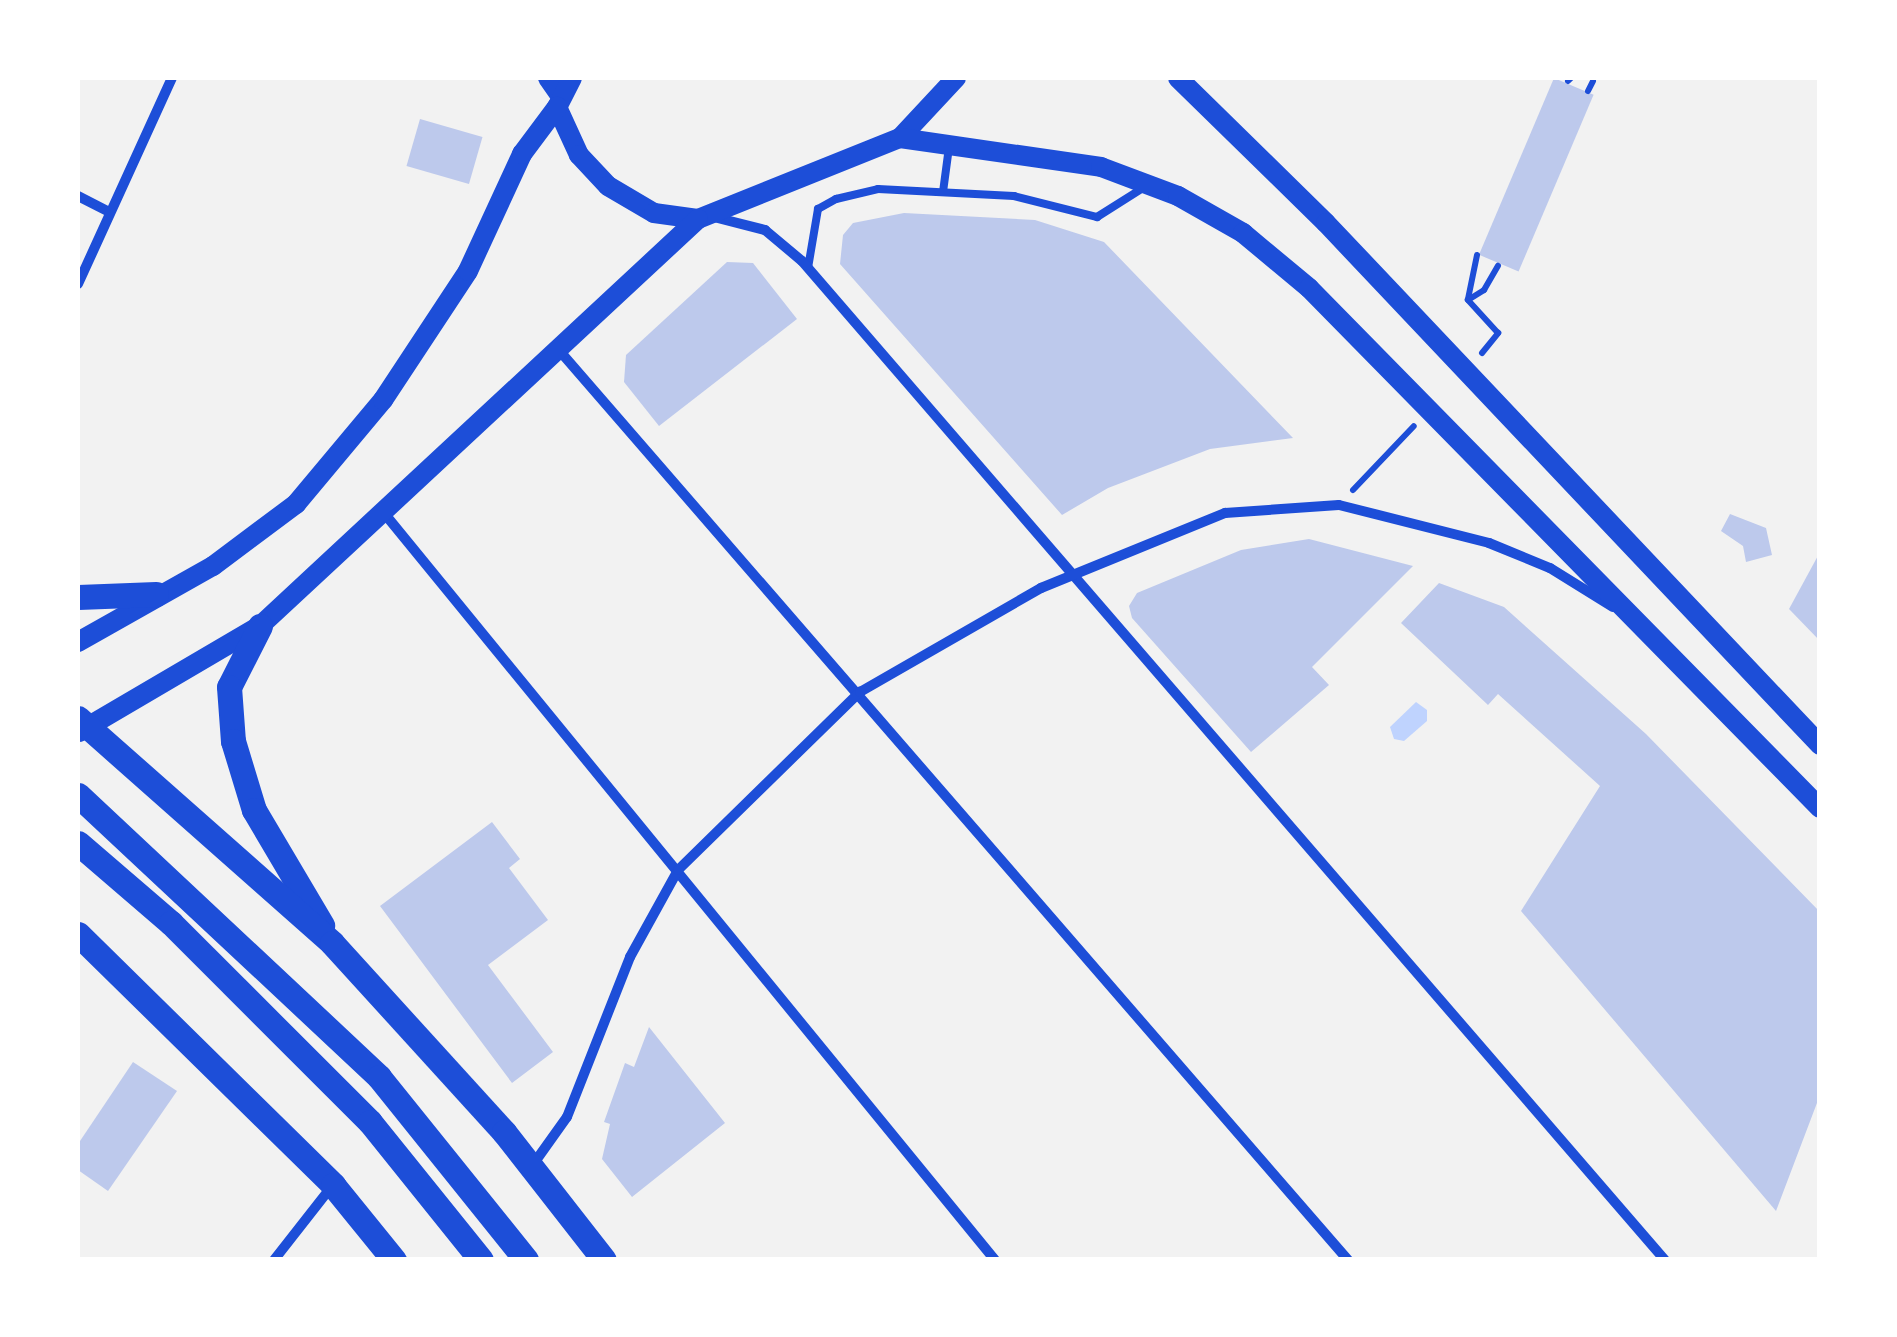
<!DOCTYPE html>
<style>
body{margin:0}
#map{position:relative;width:1897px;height:1337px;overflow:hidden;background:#f2f2f2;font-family:"Source Sans 3",sans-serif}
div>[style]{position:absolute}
.water>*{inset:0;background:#bfd3fe}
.building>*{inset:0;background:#bdc9ec;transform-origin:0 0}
.path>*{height:6px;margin:-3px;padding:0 3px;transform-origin:3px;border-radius:3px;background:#1d4ed8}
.service>*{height:8px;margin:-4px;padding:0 4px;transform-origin:4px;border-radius:4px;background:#1d4ed8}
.minor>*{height:10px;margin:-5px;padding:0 5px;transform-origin:5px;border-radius:5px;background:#1d4ed8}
.secondary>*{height:20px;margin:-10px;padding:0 10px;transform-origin:10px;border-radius:10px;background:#1d4ed8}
.primary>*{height:25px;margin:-12.5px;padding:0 12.5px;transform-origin:12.5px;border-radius:12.5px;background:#1d4ed8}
span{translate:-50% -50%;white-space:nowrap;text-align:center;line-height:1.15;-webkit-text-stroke:8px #fff;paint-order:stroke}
.frame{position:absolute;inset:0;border:80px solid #fff;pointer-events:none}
</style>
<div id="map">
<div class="water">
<i style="clip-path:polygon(1416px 702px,1427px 710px,1427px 721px,1404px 741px,1394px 739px,1390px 727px)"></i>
</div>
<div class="building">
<i style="left:1554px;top:78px;width:43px;height:192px;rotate:23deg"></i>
<i style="left:420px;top:119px;width:65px;height:49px;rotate:16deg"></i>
<i style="clip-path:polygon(904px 213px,1035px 220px,1104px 242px,1293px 438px,1210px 449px,1108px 488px,1062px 515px,840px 264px,843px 235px,853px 223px)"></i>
<i style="clip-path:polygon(727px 262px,753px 263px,797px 319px,659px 426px,624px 382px,626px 355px)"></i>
<i style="clip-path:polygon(1730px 514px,1766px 528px,1772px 555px,1746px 562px,1743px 546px,1721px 531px)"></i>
<i style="clip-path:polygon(1309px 539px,1413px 566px,1312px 667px,1329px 685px,1251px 752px,1132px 618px,1129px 606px,1137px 593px,1241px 550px)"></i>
<i style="clip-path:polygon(1820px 552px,1820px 641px,1789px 609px)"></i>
<i style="clip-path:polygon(1439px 583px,1504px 607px,1646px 734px,1820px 912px,1820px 1095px,1776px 1211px,1521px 911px,1600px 786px,1498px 694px,1488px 705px,1401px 623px)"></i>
<i style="clip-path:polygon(492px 822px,520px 859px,509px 868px,548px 920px,488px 965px,553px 1052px,512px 1083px,380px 906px)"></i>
<i style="clip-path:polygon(649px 1027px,725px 1123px,632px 1197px,602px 1159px,610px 1124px,604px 1122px,625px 1063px,634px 1067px)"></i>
<i style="clip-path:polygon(133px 1062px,177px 1091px,108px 1191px,78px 1170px,78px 1144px)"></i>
</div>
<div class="path">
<i style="left:1568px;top:81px;width:4px;rotate:-45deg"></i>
<i style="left:1588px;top:91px;width:11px;rotate:-63deg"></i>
<i style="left:1468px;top:299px;width:45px;rotate:-78.4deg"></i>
<i style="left:1482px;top:353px;width:26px;rotate:-51deg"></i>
<i style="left:1498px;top:333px;width:45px;rotate:-132.3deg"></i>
<i style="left:1468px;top:300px;width:19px;rotate:-32deg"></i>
<i style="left:1484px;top:290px;width:28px;rotate:-60deg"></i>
<i style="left:1353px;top:490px;width:88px;rotate:-46.4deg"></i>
</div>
<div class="service">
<i style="left:943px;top:192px;width:45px;rotate:-82.4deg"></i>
<i style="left:808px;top:268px;width:60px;rotate:-80.4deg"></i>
<i style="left:818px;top:209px;width:21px;rotate:-29deg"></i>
<i style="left:836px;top:199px;width:43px;rotate:-13.4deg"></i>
<i style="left:878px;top:189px;width:136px;rotate:2.9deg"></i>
<i style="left:1014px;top:196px;width:86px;rotate:14.2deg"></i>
<i style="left:1097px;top:217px;width:54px;rotate:-32.2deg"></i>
</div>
<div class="minor">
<i style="left:78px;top:196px;width:36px;rotate:27deg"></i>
<i style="left:710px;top:216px;width:57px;rotate:14.3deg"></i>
<i style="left:765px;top:230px;width:48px;rotate:40deg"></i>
<i style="left:802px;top:261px;width:1320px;rotate:49.18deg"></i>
<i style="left:78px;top:284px;width:226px;rotate:-65.5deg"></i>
<i style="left:558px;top:349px;width:1206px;rotate:49.07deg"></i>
<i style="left:384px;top:513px;width:965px;rotate:50.72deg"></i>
<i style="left:532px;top:1166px;width:60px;rotate:-54.5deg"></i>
<i style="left:567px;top:1117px;width:172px;rotate:-68.5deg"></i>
<i style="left:630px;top:957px;width:99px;rotate:-61.1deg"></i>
<i style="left:678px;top:870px;width:255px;rotate:-44.4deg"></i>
<i style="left:860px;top:692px;width:209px;rotate:-29.9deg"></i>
<i style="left:1041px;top:588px;width:199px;rotate:-22.2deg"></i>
<i style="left:1225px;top:513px;width:114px;rotate:-4deg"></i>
<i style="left:1339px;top:505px;width:155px;rotate:14.2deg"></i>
<i style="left:1489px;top:543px;width:66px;rotate:22.3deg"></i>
<i style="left:1550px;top:568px;width:74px;rotate:31.8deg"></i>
<i style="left:274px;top:1260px;width:94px;rotate:-51.9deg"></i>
</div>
<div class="secondary">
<i style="left:548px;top:78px;width:21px;rotate:55deg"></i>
<i style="left:572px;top:78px;width:33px;rotate:117deg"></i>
<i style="left:557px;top:107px;width:53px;rotate:65.4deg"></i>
<i style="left:579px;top:155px;width:42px;rotate:46.9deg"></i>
<i style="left:608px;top:186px;width:53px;rotate:30.4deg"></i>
<i style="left:654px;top:213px;width:44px;rotate:7.8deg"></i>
<i style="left:698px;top:219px;width:218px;rotate:-21.9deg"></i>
<i style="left:900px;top:138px;width:82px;rotate:-47deg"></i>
<i style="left:1178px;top:78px;width:207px;rotate:44.4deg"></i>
<i style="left:1326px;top:223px;width:719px;rotate:46.58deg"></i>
<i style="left:900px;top:138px;width:203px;rotate:8.2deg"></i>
<i style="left:1101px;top:167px;width:82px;rotate:20.6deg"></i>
<i style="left:1178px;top:196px;width:75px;rotate:29.6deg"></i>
<i style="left:1243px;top:233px;width:86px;rotate:39.8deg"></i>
<i style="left:1309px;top:288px;width:729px;rotate:45.5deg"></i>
<i style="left:78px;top:642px;width:155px;rotate:-29.4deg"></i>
<i style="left:213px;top:566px;width:104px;rotate:-36.8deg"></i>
<i style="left:296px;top:504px;width:136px;rotate:-50.1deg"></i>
<i style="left:383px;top:400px;width:154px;rotate:-56.6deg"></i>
<i style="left:468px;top:271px;width:129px;rotate:-65.2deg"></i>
<i style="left:522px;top:154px;width:59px;rotate:-53.3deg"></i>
<i style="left:79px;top:732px;width:210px;rotate:-30.4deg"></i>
<i style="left:260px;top:626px;width:598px;rotate:-42.9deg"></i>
</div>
<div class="primary">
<i style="left:78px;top:597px;width:78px;rotate:-2.2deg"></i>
<i style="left:260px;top:626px;width:68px;rotate:116.9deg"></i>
<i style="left:229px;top:687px;width:54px;rotate:85.8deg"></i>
<i style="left:233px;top:741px;width:72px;rotate:73.1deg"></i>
<i style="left:254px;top:810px;width:134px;rotate:59.4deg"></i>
<i style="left:78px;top:718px;width:339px;rotate:41.5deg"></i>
<i style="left:332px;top:943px;width:256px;rotate:47.7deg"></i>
<i style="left:504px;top:1132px;width:162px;rotate:52deg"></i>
<i style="left:78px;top:795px;width:412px;rotate:43.1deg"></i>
<i style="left:379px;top:1077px;width:235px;rotate:51.2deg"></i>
<i style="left:78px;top:843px;width:123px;rotate:40.7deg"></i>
<i style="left:171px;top:923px;width:281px;rotate:45deg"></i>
<i style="left:370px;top:1122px;width:177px;rotate:51.2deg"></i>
<i style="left:78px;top:934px;width:358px;rotate:44.5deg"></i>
<i style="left:333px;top:1185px;width:97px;rotate:50.9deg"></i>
</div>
<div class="frame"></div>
</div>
